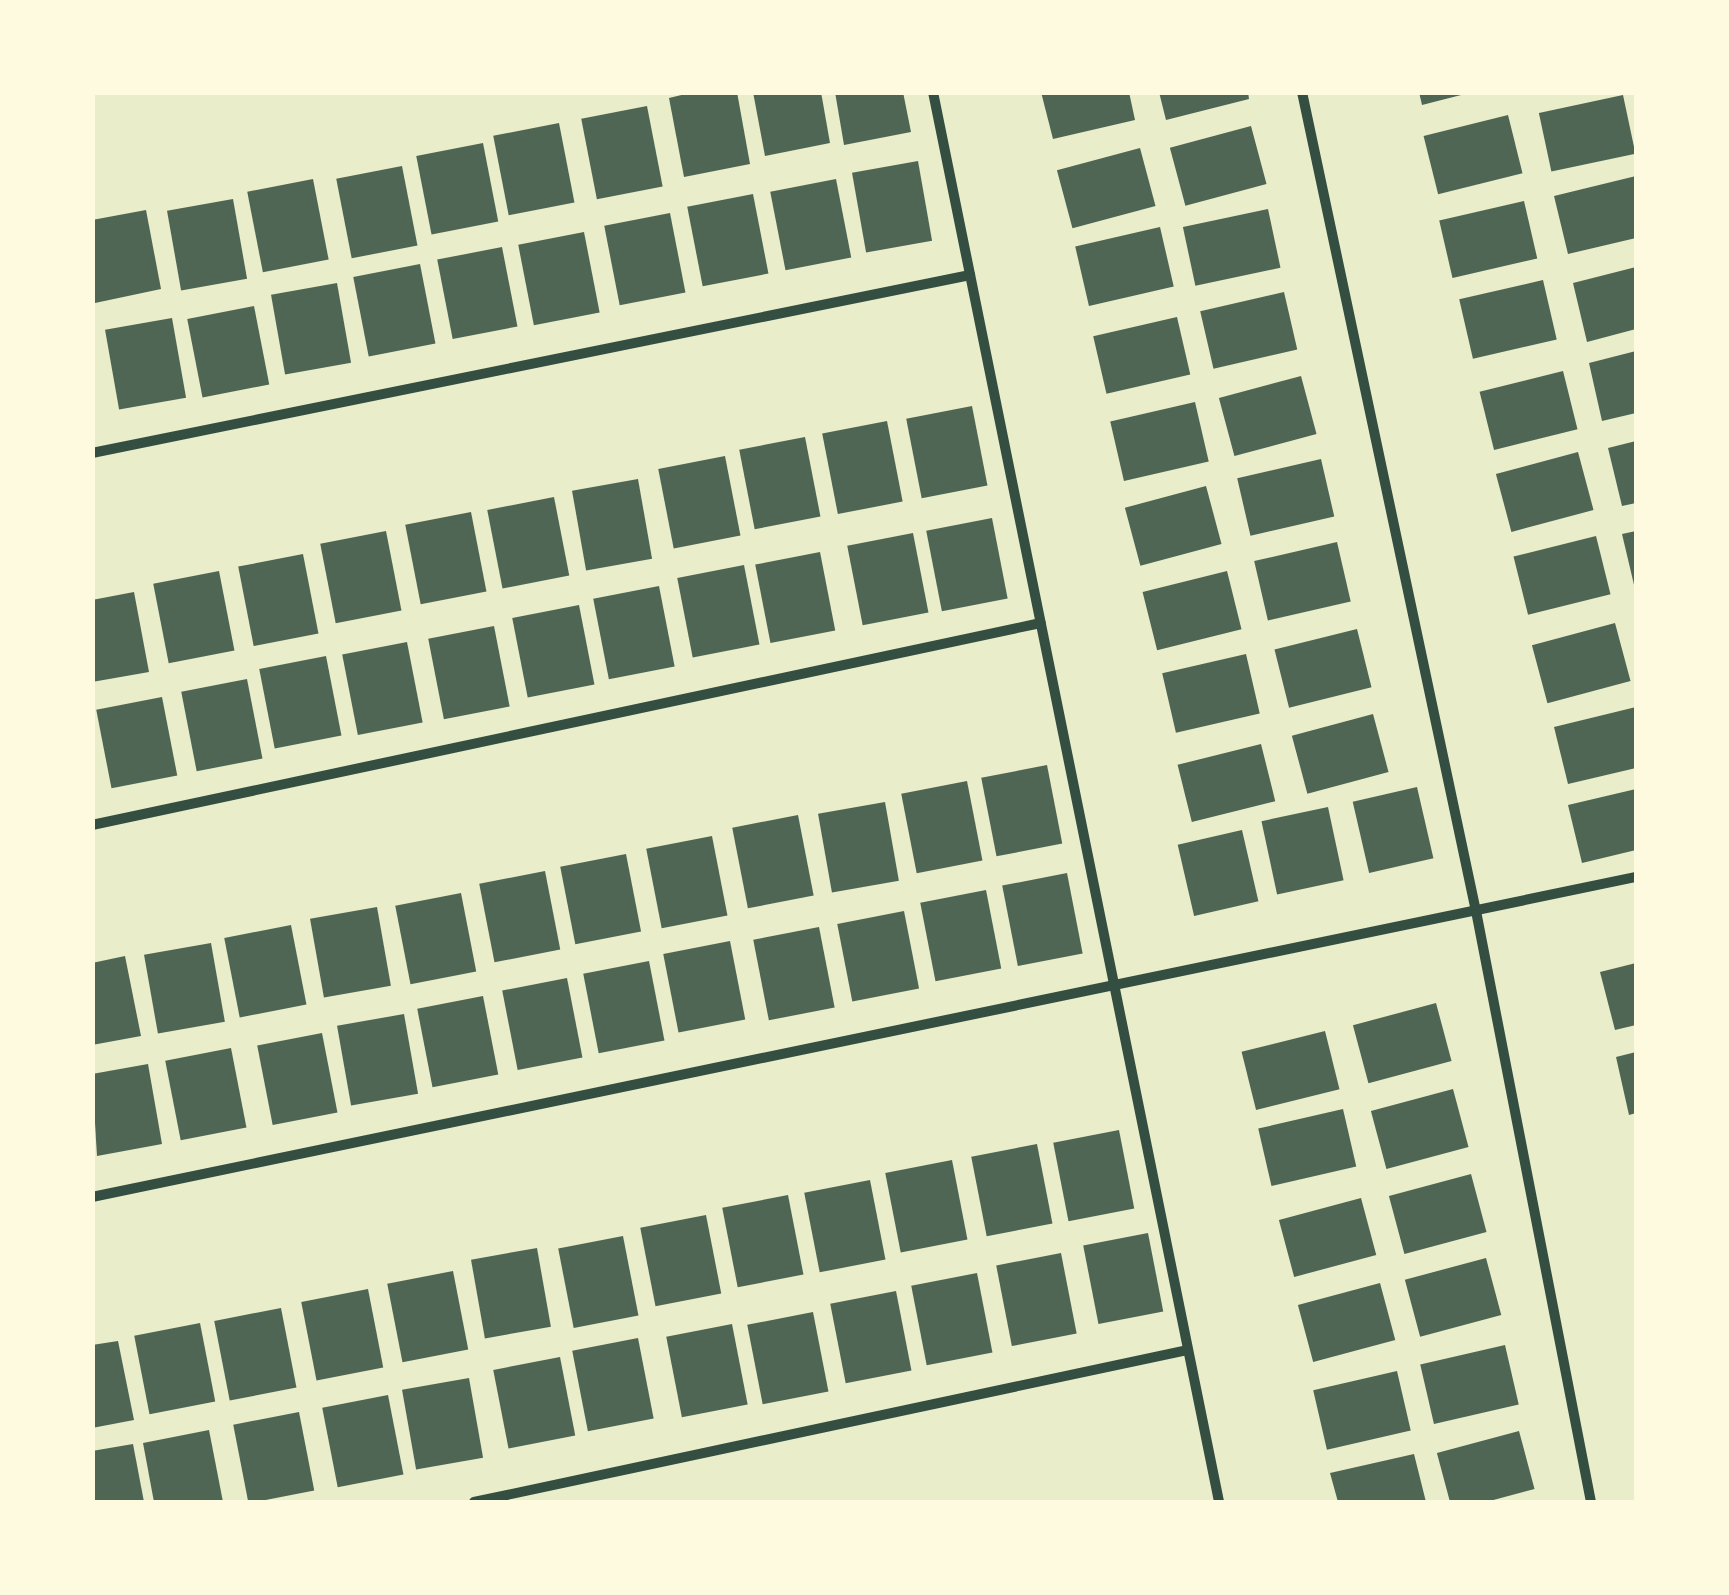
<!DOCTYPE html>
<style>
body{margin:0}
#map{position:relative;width:1729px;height:1595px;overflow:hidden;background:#e9edc9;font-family:"Nunito Sans",sans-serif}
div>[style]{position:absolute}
.building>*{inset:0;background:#4f6655;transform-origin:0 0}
.minor>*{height:10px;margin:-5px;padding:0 5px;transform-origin:5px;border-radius:5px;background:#344e41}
span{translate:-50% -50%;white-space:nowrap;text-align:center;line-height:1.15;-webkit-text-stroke:9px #fefae0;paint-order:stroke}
.frame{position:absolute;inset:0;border:95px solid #fefae0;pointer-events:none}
</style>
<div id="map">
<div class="building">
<i style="clip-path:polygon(694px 92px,737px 92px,750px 164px,684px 177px,669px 98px)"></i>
<i style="clip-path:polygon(753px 92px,821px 92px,830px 143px,765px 156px)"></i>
<i style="clip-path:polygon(835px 92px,903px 92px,911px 132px,844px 145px)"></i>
<i style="clip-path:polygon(1041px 92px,1129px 92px,1135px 120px,1053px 139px)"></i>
<i style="clip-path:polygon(1159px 92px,1248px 92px,1249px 99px,1166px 120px)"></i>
<i style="clip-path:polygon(1419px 92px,1465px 92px,1465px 94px,1422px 105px)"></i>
<i style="left:1623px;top:95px;width:60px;height:86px;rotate:78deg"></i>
<i style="left:647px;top:106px;width:82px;height:67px;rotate:79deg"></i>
<i style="left:1508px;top:115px;width:60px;height:87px;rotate:76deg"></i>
<i style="left:559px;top:123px;width:81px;height:67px;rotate:79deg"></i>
<i style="left:1251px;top:126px;width:60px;height:84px;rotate:75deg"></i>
<i style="left:483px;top:143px;width:80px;height:68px;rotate:79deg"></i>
<i style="left:1140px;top:148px;width:60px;height:86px;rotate:75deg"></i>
<i style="left:918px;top:161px;width:81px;height:67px;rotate:80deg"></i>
<i style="left:402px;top:166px;width:81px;height:67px;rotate:79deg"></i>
<i style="clip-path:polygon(1636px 176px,1636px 238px,1568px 254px,1554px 196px)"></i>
<i style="left:313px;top:179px;width:82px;height:67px;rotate:79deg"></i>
<i style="left:836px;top:179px;width:80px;height:67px;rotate:79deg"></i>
<i style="left:753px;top:194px;width:81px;height:67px;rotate:79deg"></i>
<i style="left:233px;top:199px;width:81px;height:67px;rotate:80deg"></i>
<i style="left:1524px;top:201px;width:59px;height:87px;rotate:77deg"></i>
<i style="left:1268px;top:209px;width:60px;height:87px;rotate:78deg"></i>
<i style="clip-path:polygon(146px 210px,161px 289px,95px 303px,92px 220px)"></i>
<i style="left:670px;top:213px;width:81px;height:67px;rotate:79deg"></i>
<i style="left:1160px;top:227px;width:61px;height:87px;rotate:77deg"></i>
<i style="left:584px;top:232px;width:82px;height:67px;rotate:79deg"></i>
<i style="left:502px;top:247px;width:81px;height:66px;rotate:79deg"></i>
<i style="left:420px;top:264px;width:81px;height:68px;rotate:79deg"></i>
<i style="clip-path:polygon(1636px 267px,1636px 329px,1587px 342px,1573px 283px)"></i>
<i style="left:1543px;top:280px;width:61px;height:86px;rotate:77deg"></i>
<i style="left:337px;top:283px;width:81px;height:67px;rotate:80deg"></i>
<i style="left:1284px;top:292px;width:59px;height:86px;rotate:77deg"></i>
<i style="left:254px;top:306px;width:80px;height:68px;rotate:79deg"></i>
<i style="left:1177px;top:317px;width:59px;height:86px;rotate:77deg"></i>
<i style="left:172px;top:318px;width:81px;height:68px;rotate:80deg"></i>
<i style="clip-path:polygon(1636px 351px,1636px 413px,1602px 421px,1589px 363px)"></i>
<i style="left:1563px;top:371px;width:60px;height:86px;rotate:76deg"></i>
<i style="left:1301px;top:376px;width:60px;height:85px;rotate:75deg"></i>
<i style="left:1195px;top:402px;width:61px;height:87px;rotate:77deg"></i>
<i style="left:972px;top:406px;width:81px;height:67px;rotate:79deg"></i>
<i style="left:887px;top:421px;width:82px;height:66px;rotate:79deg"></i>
<i style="left:805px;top:437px;width:81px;height:67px;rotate:79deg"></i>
<i style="clip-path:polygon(1636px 441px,1636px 503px,1622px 506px,1608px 448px)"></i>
<i style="left:1578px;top:452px;width:60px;height:85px;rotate:75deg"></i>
<i style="left:725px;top:456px;width:81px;height:68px;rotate:79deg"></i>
<i style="left:1321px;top:459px;width:59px;height:86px;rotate:77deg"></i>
<i style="left:638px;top:479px;width:81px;height:67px;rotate:80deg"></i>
<i style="left:1206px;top:486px;width:60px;height:84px;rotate:75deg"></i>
<i style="left:554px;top:497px;width:80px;height:68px;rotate:79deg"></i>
<i style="left:471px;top:512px;width:81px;height:67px;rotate:79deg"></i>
<i style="left:992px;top:518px;width:82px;height:67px;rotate:79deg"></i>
<i style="left:386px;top:531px;width:81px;height:67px;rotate:79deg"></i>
<i style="clip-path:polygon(1636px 531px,1636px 589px,1635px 589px,1622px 534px)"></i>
<i style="left:913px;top:533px;width:81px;height:67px;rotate:79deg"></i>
<i style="left:1596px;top:536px;width:60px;height:85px;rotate:76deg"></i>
<i style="left:1337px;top:542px;width:61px;height:85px;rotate:77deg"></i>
<i style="left:820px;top:552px;width:80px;height:66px;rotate:79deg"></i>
<i style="left:303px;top:554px;width:81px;height:66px;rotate:79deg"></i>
<i style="left:744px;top:565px;width:81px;height:68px;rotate:79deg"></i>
<i style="left:219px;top:571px;width:81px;height:67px;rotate:79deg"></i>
<i style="left:1227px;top:571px;width:60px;height:87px;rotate:76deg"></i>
<i style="left:659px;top:586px;width:82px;height:67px;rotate:79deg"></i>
<i style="clip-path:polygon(134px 592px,149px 672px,92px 682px,92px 600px)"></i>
<i style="left:579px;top:605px;width:81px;height:68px;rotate:79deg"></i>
<i style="left:1615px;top:623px;width:60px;height:86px;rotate:75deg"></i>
<i style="left:494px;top:626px;width:82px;height:67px;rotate:79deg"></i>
<i style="left:1357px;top:629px;width:60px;height:85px;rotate:76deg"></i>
<i style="left:407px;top:642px;width:82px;height:66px;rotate:79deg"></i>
<i style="left:1246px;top:654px;width:61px;height:86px;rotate:77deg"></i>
<i style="left:326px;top:656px;width:81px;height:68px;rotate:79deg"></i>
<i style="left:247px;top:679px;width:81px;height:67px;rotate:79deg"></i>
<i style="left:162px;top:697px;width:80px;height:67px;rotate:79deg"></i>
<i style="clip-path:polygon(1636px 707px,1636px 768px,1568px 784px,1554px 727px)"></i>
<i style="left:1373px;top:714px;width:60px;height:84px;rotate:75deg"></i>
<i style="left:1261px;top:744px;width:59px;height:86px;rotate:76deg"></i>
<i style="left:1047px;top:765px;width:80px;height:67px;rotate:79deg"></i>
<i style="left:967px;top:781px;width:81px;height:67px;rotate:79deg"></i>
<i style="left:1417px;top:787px;width:73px;height:66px;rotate:77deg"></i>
<i style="clip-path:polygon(1636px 789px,1636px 850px,1582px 863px,1568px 805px)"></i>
<i style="left:885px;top:802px;width:80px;height:68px;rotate:80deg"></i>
<i style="left:1328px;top:807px;width:75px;height:68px;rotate:78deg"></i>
<i style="left:798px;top:815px;width:82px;height:67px;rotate:79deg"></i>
<i style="left:1242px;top:830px;width:73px;height:66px;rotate:77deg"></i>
<i style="left:712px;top:836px;width:81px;height:67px;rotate:79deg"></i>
<i style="left:626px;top:854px;width:79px;height:67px;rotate:79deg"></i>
<i style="left:545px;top:871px;width:80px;height:67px;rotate:79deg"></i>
<i style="left:1067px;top:873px;width:82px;height:66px;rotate:79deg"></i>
<i style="left:986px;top:890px;width:80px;height:67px;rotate:79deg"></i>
<i style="left:461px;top:893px;width:80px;height:67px;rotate:79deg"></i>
<i style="left:377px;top:907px;width:80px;height:68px;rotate:80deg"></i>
<i style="left:904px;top:911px;width:79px;height:68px;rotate:79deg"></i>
<i style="left:291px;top:925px;width:81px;height:68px;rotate:79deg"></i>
<i style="left:819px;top:927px;width:82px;height:67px;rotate:79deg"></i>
<i style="left:730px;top:941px;width:80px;height:68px;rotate:79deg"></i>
<i style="left:211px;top:943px;width:80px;height:68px;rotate:80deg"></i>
<i style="clip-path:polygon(125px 956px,141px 1036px,92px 1045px,92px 963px)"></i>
<i style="left:649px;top:961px;width:81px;height:67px;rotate:79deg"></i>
<i style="clip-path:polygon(1636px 963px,1636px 1025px,1615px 1030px,1600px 972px)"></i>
<i style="left:567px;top:978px;width:81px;height:66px;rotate:79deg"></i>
<i style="left:483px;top:996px;width:80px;height:67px;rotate:79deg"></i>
<i style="left:1436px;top:1003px;width:60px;height:86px;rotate:75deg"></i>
<i style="left:404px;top:1014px;width:81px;height:68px;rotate:80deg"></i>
<i style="left:1325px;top:1031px;width:60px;height:86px;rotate:76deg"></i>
<i style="left:322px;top:1033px;width:81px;height:66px;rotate:79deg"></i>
<i style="left:231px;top:1048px;width:81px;height:67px;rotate:79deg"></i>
<i style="clip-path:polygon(1636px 1052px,1636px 1113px,1629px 1115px,1616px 1057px)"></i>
<i style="clip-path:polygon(148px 1064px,162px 1144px,97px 1156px,92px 1074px)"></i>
<i style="left:1453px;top:1089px;width:60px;height:85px;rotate:75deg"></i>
<i style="left:1343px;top:1109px;width:59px;height:87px;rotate:77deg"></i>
<i style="left:1119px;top:1130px;width:80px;height:67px;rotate:79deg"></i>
<i style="left:1037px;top:1144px;width:81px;height:67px;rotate:79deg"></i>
<i style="left:952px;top:1160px;width:81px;height:68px;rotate:79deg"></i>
<i style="left:1471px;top:1174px;width:60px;height:85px;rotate:75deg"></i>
<i style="left:870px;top:1180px;width:81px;height:67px;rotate:79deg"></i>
<i style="left:788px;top:1195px;width:81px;height:67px;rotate:79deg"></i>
<i style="left:1361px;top:1198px;width:59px;height:85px;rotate:75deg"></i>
<i style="left:706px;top:1215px;width:80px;height:67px;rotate:79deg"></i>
<i style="left:1148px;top:1233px;width:80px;height:66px;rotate:79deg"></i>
<i style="left:623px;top:1236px;width:81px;height:66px;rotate:79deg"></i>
<i style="left:537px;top:1248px;width:80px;height:67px;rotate:80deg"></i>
<i style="left:1061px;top:1253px;width:82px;height:66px;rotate:79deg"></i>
<i style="left:1486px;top:1258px;width:59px;height:84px;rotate:75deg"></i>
<i style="left:453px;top:1271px;width:80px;height:67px;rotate:79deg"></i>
<i style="left:977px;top:1273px;width:81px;height:67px;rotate:79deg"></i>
<i style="left:1380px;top:1283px;width:59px;height:85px;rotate:75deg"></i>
<i style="left:368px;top:1289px;width:80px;height:68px;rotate:79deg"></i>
<i style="left:896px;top:1291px;width:81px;height:67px;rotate:79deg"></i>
<i style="left:281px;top:1308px;width:81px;height:68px;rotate:79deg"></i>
<i style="left:813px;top:1312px;width:81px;height:67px;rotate:79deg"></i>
<i style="left:200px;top:1323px;width:80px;height:67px;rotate:79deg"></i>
<i style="left:732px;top:1324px;width:82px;height:67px;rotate:79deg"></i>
<i style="left:638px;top:1338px;width:82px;height:67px;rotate:79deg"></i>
<i style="clip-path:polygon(118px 1341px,134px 1420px,92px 1428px,92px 1345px)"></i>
<i style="left:1505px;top:1345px;width:61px;height:87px;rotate:77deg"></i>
<i style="left:560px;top:1357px;width:80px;height:68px;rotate:79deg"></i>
<i style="left:1397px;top:1371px;width:61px;height:86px;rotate:77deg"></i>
<i style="left:469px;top:1378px;width:81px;height:68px;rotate:80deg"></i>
<i style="left:388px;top:1395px;width:81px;height:67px;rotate:79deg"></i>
<i style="left:299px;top:1412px;width:80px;height:67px;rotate:79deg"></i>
<i style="clip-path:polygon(209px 1430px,223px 1502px,154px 1502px,143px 1443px)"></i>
<i style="left:1519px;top:1431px;width:60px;height:85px;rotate:75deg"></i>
<i style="clip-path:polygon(133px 1444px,144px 1502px,92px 1502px,92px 1451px)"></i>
<i style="clip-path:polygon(1414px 1454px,1426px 1502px,1338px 1502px,1330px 1473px)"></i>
</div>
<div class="minor">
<i style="left:933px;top:92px;width:1439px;rotate:78.53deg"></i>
<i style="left:1302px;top:92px;width:837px;rotate:78.01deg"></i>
<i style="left:1476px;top:911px;width:602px;rotate:78.99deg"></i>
<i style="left:92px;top:453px;width:896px;rotate:-11.46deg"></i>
<i style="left:92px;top:825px;width:970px;rotate:-12.02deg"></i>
<i style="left:92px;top:1197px;width:1577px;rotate:-11.71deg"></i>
<i style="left:474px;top:1502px;width:729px;rotate:-12.03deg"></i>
</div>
<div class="frame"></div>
</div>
